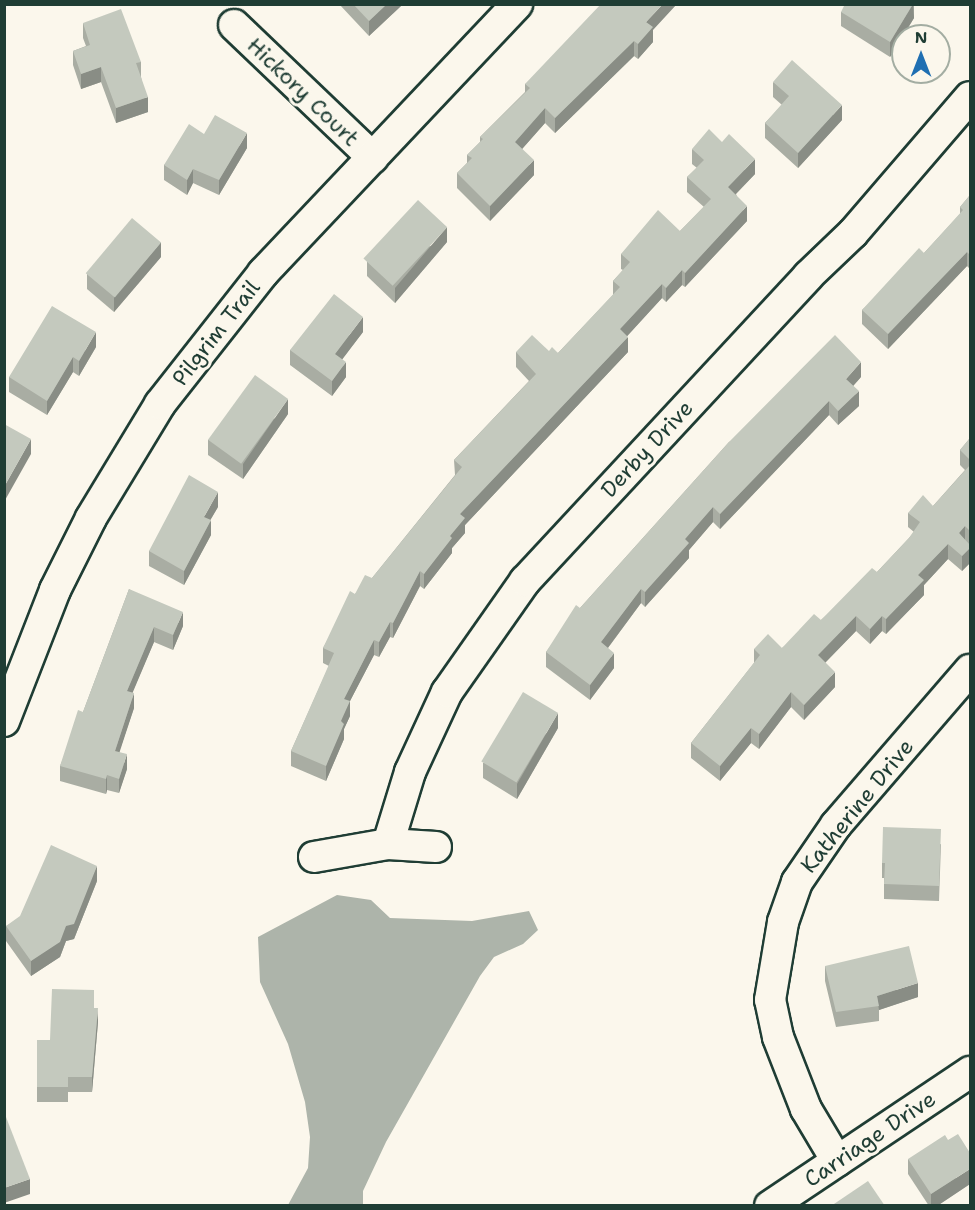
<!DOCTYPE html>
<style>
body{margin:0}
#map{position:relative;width:975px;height:1210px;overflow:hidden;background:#fbf7ec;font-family:"Shantell Sans",sans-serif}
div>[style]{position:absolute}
.water>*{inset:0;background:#adb4aa}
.roads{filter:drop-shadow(2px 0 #1f3d34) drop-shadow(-2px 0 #1f3d34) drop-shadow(0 2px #1f3d34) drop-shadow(0 -2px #1f3d34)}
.street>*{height:30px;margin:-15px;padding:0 15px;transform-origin:15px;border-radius:15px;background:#fbf7ec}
.wall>*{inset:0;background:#a9ada3}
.shaded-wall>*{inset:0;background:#898d85}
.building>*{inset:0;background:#c4c9be;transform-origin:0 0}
span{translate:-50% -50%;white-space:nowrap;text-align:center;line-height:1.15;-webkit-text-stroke:6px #fbf7ec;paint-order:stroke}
.street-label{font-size:22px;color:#1f3d34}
.frame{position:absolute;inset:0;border:6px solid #1f3d34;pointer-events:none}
.north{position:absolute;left:891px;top:24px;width:60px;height:60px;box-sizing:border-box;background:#fbf7ec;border:2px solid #a3ada2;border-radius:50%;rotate:0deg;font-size:16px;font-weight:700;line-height:24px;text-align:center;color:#1f3d34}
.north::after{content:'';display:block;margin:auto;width:21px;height:27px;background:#1f6fb2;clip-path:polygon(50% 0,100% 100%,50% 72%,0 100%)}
</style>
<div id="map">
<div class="water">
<i style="clip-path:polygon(337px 895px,371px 900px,390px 918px,472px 921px,529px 911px,538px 930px,523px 944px,494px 957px,480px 976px,386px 1142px,363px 1191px,363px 1205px,288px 1205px,308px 1168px,310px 1137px,305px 1102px,288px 1044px,260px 982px,258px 937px)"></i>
</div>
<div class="roads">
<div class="street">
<i style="left:234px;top:25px;width:192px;rotate:43.7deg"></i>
<i style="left:4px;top:721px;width:141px;rotate:-68.7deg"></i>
<i style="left:55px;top:590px;width:80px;rotate:-63.4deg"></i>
<i style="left:91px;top:518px;width:133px;rotate:-58.8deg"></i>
<i style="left:160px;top:404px;width:167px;rotate:-51.8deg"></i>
<i style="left:263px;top:273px;width:370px;rotate:-46.6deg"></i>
<i style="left:388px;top:844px;width:75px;rotate:-73deg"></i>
<i style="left:410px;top:772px;width:88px;rotate:-65.2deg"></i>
<i style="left:447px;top:692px;width:136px;rotate:-54.9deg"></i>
<i style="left:525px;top:581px;width:416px;rotate:-47.1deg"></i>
<i style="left:808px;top:276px;width:62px;rotate:-43.7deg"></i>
<i style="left:853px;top:233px;width:179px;rotate:-49.3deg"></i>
<i style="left:314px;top:857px;width:75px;rotate:-10deg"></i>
<i style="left:388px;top:844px;width:48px;rotate:3.6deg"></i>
<i style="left:837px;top:1161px;width:61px;rotate:-120.8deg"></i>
<i style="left:806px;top:1109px;width:77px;rotate:-111.3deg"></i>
<i style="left:778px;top:1037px;width:38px;rotate:-102deg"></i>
<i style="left:770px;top:1000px;width:79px;rotate:-80.5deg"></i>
<i style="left:783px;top:922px;width:42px;rotate:-70.7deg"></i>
<i style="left:797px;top:882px;width:69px;rotate:-55.6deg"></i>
<i style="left:836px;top:825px;width:205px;rotate:-49.2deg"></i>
<i style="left:770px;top:1206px;width:241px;rotate:-33.8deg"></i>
</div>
</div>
<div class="wall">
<i style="clip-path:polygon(339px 4px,401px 4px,401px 6px,369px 36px)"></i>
<i style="clip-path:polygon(914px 4px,914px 18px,890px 57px,841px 26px,841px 12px)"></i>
<i style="clip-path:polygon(83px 23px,141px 62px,141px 77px,148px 112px,116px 123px,101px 82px,81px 89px,73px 65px,73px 51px,86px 46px,83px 38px)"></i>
<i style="clip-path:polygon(653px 30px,653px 42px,638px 59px,634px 56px,555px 133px,545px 123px,522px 149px,534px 175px,490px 221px,457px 188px,457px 173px,467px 163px,467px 155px,480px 142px,480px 137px,525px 92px,525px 84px)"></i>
<i style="clip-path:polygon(773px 82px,842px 120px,798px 168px,765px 138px,765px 123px,782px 105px,773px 97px)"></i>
<i style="clip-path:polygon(204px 134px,247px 148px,219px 195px,193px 183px,187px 195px,164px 180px,164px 165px)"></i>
<i style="clip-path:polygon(692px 149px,755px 174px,736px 194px,747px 221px,685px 287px,682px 285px,666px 302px,662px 298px,627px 336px,628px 352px,465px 525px,465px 533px,452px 548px,452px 553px,424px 589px,420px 586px,393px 638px,390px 637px,379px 657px,374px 655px,350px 701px,350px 716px,344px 729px,344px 739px,326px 781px,291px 766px,291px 751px,329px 666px,323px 663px,323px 648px,355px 594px,372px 578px,455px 475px,454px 460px,529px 381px,516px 367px,516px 352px,549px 351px,558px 353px,613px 295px,613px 281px,623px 270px,621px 269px,621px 254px,680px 231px,704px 207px,687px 192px,687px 177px,697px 168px,692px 164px)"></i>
<i style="clip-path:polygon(970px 195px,970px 269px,967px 266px,888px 349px,862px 324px,862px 310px,924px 253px,960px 214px,960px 207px)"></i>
<i style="clip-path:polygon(447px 242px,395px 303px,367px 276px,367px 261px)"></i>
<i style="clip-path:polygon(161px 257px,114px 312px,87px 289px,87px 274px)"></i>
<i style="clip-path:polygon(363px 332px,342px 359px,346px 377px,332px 396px,290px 365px,290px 350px)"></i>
<i style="clip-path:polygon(96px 347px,79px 376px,73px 372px,47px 415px,9px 392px,9px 377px)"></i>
<i style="clip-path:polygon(861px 377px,853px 386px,859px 406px,838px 425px,829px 415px,720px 529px,713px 522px,689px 550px,689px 558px,645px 607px,641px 603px,608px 648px,614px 668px,590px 700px,546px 667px,546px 652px,580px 608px,729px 442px)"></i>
<i style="clip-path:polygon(288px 414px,243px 479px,208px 455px,208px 440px)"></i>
<i style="clip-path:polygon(970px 438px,970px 563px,962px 571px,948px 559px,924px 585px,924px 595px,886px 634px,882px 631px,870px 644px,856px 631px,825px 663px,835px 687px,804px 720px,791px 707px,759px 749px,751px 743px,720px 781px,691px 758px,691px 743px,754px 663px,754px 649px,782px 648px,821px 620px,877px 572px,909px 538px,914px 532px,908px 527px,908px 513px,933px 506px,965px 470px,960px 465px,960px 450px)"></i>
<i style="clip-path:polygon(218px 507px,210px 520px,211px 535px,184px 585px,149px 566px,149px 551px)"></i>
<i style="clip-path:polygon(129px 589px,183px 626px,173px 650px,154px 642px,132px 693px,134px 708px,119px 752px,127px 769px,119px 793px,107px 790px,106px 794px,60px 781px,60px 766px,83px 712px)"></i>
<i style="clip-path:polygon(558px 728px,517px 799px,483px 778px,483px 763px)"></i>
<i style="clip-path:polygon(941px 844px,939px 901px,884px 899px,884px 878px,882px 878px,882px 863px)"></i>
<i style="clip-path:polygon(97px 881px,74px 939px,66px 941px,60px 957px,31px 976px,6px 941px,6px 926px)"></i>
<i style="clip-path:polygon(825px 966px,918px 997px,879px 1010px,879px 1021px,836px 1027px,825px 981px)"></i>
<i style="clip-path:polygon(94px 1008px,98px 1022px,92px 1092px,68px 1092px,68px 1102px,37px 1102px,37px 1040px,50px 1040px)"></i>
<i style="clip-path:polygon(908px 1159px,970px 1184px,937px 1206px,929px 1206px,908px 1174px)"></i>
</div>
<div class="shaded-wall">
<i style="clip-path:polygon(387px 4px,401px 4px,401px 6px,369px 36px,369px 21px)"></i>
<i style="clip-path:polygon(663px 4px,677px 4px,653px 30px,653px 42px,638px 59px,638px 44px,646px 22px)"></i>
<i style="clip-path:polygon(913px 4px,914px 18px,890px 57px,890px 42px)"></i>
<i style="clip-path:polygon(634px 41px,634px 56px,555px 133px,555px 118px)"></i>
<i style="clip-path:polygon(101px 67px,101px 82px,81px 89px,81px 74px)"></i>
<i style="clip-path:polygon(148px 97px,148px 112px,116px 123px,116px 108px)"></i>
<i style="clip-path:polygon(842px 105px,842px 120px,798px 168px,798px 153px)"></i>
<i style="clip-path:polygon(545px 108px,545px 123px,515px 157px,515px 142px)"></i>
<i style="clip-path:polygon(247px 133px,247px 148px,219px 195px,219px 180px)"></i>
<i style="clip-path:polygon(755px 159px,755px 174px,728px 202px,728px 187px)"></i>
<i style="clip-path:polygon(534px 160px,534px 175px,490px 221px,490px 206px)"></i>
<i style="clip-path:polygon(193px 169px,193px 183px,187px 195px,187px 180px)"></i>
<i style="clip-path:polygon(747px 206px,747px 221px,685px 287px,685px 273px)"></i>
<i style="clip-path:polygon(447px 227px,447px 242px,395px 303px,395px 288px)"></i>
<i style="clip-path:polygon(161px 242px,161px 257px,114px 312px,114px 297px)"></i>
<i style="clip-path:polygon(967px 252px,967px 266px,888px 349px,888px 334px)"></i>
<i style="clip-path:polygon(682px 270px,682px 285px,666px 302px,666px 288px)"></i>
<i style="clip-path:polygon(662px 284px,662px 298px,620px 344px,620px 329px)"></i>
<i style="clip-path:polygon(363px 317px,363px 332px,335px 369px,335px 354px)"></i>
<i style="clip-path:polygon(96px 332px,96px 347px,79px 376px,79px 361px)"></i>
<i style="clip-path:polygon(628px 337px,628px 352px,465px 525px,465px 533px,452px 548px,452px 553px,424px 589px,424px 574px,450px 536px,460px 514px)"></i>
<i style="clip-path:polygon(73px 357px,73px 372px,47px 415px,47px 401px)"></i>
<i style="clip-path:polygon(346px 362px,346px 377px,332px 396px,332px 381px)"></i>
<i style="clip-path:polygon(861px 362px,861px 377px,846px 394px,846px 379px)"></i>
<i style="clip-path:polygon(859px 391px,859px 406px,838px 425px,838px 411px)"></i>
<i style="clip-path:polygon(288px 399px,288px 414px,243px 479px,243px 464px)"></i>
<i style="clip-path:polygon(829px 401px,829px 415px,720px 529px,720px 514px)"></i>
<i style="clip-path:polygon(31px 439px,31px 454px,4px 502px,4px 487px)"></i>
<i style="clip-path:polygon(218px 492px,218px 507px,204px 531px,204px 517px)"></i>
<i style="clip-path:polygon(713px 507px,713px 522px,689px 550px,689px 558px,645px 607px,645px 592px,685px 539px)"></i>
<i style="clip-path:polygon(211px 520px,211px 535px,184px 585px,184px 571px)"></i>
<i style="clip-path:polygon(965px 526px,965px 541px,959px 533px)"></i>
<i style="clip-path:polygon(948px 544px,948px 559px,924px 585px,924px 595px,886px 634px,886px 619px,918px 575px)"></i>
<i style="clip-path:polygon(970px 548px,970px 563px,962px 571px,962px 556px)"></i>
<i style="clip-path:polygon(420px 571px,420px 586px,393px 638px,393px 623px)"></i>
<i style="clip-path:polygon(641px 589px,641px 603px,601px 657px,601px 642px)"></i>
<i style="clip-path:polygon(183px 612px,183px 626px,173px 650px,173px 635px)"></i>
<i style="clip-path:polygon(856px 616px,856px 631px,818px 670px,818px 655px)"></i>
<i style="clip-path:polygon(882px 616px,882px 631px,870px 644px,870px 629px)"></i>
<i style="clip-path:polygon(390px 622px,390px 637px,379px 657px,379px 642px)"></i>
<i style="clip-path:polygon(154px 627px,154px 642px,127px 706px,127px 691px)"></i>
<i style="clip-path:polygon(374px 640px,374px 655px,350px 701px,350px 716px,344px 729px,344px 739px,326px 781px,326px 766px,341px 721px,344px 699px)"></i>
<i style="clip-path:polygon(614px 653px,614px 668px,590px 700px,590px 685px)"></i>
<i style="clip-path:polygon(835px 672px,835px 687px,804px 720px,804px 705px)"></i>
<i style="clip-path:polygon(791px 692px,791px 707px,759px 749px,759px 734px)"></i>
<i style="clip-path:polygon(134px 693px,134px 708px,115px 766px,115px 751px)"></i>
<i style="clip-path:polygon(558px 713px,558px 728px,517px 799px,517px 784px)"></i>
<i style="clip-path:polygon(751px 728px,751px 743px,720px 781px,720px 766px)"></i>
<i style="clip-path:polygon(127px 754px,127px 769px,119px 793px,119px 779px)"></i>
<i style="clip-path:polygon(107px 775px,107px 790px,106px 794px,106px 779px)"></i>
<i style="clip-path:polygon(97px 866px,97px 881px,74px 939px,66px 941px,60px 957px,31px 976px,31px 961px,66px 926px)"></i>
<i style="clip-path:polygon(918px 983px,918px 997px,879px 1010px,877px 996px)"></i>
<i style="clip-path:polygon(98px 1008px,98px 1022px,92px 1092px,92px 1077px)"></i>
<i style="clip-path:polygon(970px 1169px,970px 1184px,937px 1206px,931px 1206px,931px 1194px)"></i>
<i style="clip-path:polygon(30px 1179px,30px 1194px,4px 1203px,4px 1188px)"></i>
</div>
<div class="building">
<i style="clip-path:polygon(353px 4px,387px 4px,369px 21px)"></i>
<i style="clip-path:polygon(601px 4px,663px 4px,646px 22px,653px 27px,638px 44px,634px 41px,555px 118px,545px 108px,515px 142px,534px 160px,490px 206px,457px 173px,472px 158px,467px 155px,483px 139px,480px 137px,530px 88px,525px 84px)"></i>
<i style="clip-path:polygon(845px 4px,913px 4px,890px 42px,841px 12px)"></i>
<i style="clip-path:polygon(121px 9px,141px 62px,136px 63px,148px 97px,116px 108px,101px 67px,81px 74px,73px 51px,90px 45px,83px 23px)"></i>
<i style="clip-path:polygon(792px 60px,842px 105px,798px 153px,765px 123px,789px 96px,773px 82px)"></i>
<i style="clip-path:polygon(215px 115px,247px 133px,219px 180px,193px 169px,187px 180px,164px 165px,189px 124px,204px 134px)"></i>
<i style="clip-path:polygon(709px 129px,722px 142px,729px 134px,755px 159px,728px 187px,747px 206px,685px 273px,682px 270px,666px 288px,662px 284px,620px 329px,628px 337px,460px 514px,465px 518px,450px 536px,452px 538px,424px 574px,420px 571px,393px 623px,390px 622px,379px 642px,374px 640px,344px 699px,350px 701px,341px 721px,344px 724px,326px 766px,291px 751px,334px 653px,323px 648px,350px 591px,355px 594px,365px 575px,372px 578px,462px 467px,454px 460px,536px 374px,516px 352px,532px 335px,549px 351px,552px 347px,558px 353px,620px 287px,613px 281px,630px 262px,621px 254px,658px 210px,680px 231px,711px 199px,687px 177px,704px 160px,692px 149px)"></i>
<i style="clip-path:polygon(970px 195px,970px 255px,967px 252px,888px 334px,862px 310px,919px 248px,924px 253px,963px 210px,960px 207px)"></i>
<i style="left:418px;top:200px;width:40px;height:80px;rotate:43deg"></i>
<i style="left:132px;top:218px;width:38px;height:72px;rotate:40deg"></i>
<i style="clip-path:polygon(334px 294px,363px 317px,335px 354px,346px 362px,332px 381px,290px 350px)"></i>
<i style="clip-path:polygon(52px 306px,96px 332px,79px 361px,73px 357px,47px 401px,9px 377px)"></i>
<i style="clip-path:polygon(835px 335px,861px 362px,846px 379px,859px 391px,838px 411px,829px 401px,720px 514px,713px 507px,685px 539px,689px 543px,645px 592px,641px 589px,601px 642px,614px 653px,590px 685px,546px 652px,576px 605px,580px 608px,729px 442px)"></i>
<i style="left:255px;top:375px;width:41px;height:80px;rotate:36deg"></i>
<i style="clip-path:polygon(4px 424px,31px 439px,4px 487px)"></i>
<i style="clip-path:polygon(970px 438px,970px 460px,960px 450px)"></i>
<i style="clip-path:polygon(970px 465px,970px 531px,965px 526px,959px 533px,970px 545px,970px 548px,962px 556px,948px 544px,918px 575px,924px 580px,886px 619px,882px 616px,870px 629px,856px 616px,818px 655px,835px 672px,804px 705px,791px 692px,759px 734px,751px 728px,720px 766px,691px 743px,760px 655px,754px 649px,768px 634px,782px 648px,814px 614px,821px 620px,872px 568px,877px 572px,909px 538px,920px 522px,908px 513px,923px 495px,933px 506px)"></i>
<i style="clip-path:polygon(189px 475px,218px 492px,204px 517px,211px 520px,184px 571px,149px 551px)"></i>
<i style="clip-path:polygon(129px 589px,183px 612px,173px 635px,154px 627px,127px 691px,134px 693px,115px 751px,127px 754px,119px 779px,107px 775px,106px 779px,60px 766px,78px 710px,83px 712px)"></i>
<i style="left:523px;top:692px;width:41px;height:81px;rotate:31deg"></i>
<i style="clip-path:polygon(883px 827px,941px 829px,939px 886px,884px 884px,885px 863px,882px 863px)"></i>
<i style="clip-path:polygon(51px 845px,97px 866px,74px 924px,66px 926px,60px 942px,31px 961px,6px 926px,20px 916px)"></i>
<i style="clip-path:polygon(909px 946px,918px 983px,877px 996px,879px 1006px,836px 1012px,825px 966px)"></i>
<i style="clip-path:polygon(52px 989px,94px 990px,94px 1008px,98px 1008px,92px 1077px,68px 1077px,68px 1087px,37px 1087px,37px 1040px,50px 1040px)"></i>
<i style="clip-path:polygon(4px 1117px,6px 1117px,30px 1179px,4px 1188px)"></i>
<i style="clip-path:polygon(958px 1134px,970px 1153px,970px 1169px,931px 1194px,908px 1159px,945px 1135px,948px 1140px)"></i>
<i style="clip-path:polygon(868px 1181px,885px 1206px,831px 1206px)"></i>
</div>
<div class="street-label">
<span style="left:303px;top:92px;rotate:44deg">Hickory Court</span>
<span style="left:216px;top:333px;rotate:-52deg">Pilgrim Trail</span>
<span style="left:647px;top:449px;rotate:-47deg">Derby Drive</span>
<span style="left:857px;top:806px;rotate:-51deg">Katherine Drive</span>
<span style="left:870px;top:1139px;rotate:-34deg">Carriage Drive</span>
</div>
<div class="frame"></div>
<div class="north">N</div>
</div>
